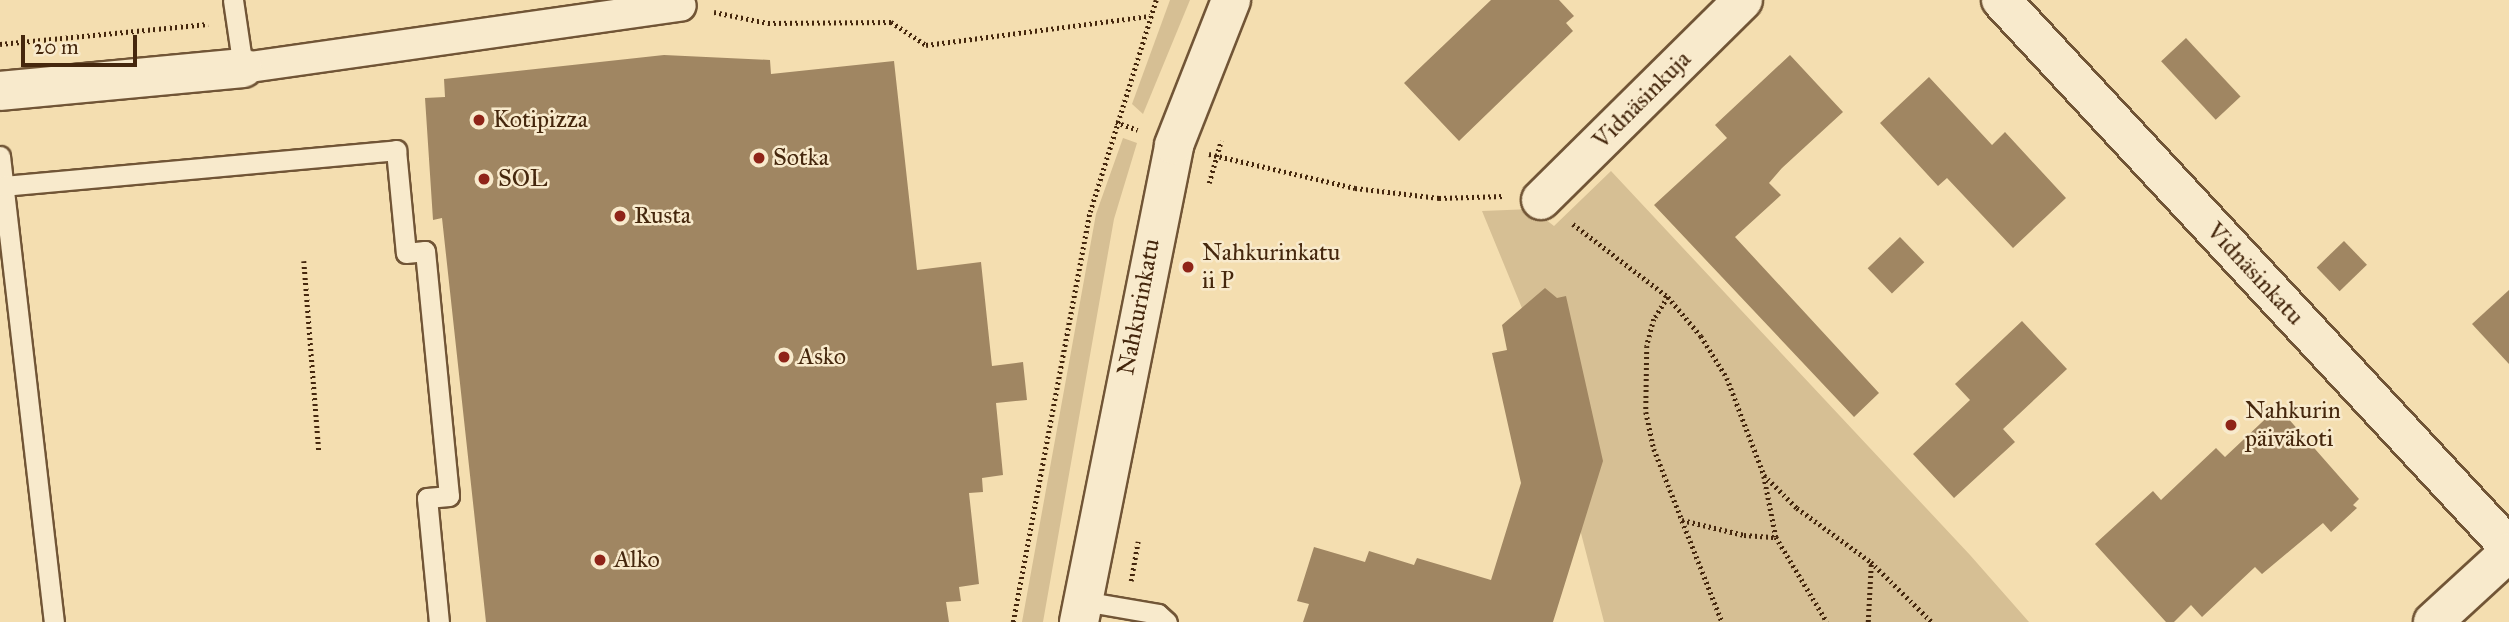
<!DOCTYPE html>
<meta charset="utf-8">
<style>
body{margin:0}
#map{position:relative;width:2509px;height:622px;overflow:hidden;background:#f4deb0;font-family:"IM FELL Great Primer",serif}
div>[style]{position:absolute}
.green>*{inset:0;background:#d6bf94}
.building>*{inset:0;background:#a08662;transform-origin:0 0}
.path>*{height:4.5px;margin-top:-2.25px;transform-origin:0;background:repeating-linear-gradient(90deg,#45270d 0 2px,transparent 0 5.5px)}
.roads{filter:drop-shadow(2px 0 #715536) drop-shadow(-2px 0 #715536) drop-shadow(0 2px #715536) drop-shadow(0 -2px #715536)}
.service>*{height:19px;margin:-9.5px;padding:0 9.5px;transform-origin:9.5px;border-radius:9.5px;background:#f8eacc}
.pedestrian>*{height:30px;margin:-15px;padding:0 15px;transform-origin:15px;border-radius:15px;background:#f8eacc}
.minor>*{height:38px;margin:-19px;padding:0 19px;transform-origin:19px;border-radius:19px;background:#f8eacc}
.secondary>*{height:38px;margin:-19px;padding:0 19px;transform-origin:19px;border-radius:19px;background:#f8eacc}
.dots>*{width:19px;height:19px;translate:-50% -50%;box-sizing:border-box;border:4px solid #f8eacc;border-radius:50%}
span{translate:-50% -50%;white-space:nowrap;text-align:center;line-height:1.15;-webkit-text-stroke:5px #f8eacc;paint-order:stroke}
.street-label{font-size:24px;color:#45270d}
.poi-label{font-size:24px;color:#45270d}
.left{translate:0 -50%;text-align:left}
.scale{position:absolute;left:21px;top:35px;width:116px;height:32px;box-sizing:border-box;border:4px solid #45270d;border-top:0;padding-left:9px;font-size:21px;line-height:24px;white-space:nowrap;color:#45270d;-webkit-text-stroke:5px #f8eacc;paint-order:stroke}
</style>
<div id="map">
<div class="green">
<i style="clip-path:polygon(1170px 0,1190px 0,1143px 114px,1132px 104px)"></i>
<i style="clip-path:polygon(1123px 138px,1137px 143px,1114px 219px,1043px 622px,1022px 622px,1096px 214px)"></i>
<i style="clip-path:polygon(1611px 171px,1970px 555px,2029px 622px,1604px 622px,1524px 313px,1482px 211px,1532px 209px,1554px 226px)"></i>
</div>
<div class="building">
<i style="clip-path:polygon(1491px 0,1559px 0,1574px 16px,1566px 23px,1573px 31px,1459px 141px,1404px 83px)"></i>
<i style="left:2186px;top:38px;width:80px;height:34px;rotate:47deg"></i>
<i style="clip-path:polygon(664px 55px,770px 60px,771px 74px,894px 61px,917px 270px,981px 262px,992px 366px,1023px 362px,1027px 400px,996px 403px,1003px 475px,982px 478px,983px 492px,969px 493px,979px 584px,959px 587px,961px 601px,946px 602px,949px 622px,486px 622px,442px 218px,433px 220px,425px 98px,445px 97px,444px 79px)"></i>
<i style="clip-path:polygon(1790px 55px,1843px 112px,1782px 168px,1769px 183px,1781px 195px,1735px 237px,1879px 393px,1854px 417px,1654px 205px,1727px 138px,1715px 125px)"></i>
<i style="clip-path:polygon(1929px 77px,1992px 145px,2005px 132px,2066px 198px,2013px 248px,1947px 178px,1938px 186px,1880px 123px)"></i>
<i style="left:1900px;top:237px;width:35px;height:45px;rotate:46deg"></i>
<i style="left:2344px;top:241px;width:33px;height:38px;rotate:46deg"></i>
<i style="clip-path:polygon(1545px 288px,1557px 298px,1566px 296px,1603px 461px,1553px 622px,1303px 622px,1309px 604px,1297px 601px,1314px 547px,1365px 562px,1369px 551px,1414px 565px,1417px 558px,1491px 580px,1521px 483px,1492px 353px,1507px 350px,1502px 325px)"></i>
<i style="clip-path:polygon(2509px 290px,2509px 364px,2472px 324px)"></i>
<i style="clip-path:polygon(2022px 321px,2067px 369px,2003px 429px,2015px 442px,1954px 498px,1913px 454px,1970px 400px,1955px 384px)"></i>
<i style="clip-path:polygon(2278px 407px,2359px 499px,2353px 505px,2357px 508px,2331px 532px,2323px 523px,2262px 574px,2255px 567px,2202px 617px,2191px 605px,2174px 622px,2166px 622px,2095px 544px,2153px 491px,2161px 500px,2216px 448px,2225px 457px)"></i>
</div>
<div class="path">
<i style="left:714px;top:12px;width:55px;rotate:11.5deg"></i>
<i style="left:768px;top:23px;width:123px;rotate:-0.5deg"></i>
<i style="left:891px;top:22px;width:42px;rotate:33.3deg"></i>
<i style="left:926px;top:45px;width:226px;rotate:-7.4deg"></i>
<i style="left:0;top:44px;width:209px;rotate:-5.5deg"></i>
<i style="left:1116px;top:122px;width:23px;rotate:20deg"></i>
<i style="left:1209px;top:154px;width:150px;rotate:13.1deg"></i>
<i style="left:1355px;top:188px;width:85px;rotate:6.8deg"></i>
<i style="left:1439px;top:198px;width:65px;rotate:-1.8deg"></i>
<i style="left:1209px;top:183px;width:44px;rotate:-74.1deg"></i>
<i style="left:1573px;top:224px;width:120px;rotate:37.5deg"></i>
<i style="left:1668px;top:297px;width:51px;rotate:49.8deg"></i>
<i style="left:1701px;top:336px;width:49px;rotate:58.2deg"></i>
<i style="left:1727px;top:378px;width:104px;rotate:69.1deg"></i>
<i style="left:1764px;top:475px;width:47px;rotate:45deg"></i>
<i style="left:1797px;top:508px;width:92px;rotate:36.1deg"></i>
<i style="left:1871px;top:562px;width:86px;rotate:44.5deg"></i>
<i style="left:304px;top:261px;width:191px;rotate:85.5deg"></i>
<i style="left:1668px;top:297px;width:26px;rotate:122deg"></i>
<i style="left:1654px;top:319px;width:28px;rotate:105deg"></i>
<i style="left:1647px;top:346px;width:66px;rotate:90.9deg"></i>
<i style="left:1646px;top:412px;width:38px;rotate:78deg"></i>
<i style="left:1654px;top:449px;width:186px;rotate:68.5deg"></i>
<i style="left:1764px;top:476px;width:62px;rotate:78.9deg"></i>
<i style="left:1776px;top:537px;width:99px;rotate:59deg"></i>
<i style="left:1682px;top:520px;width:64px;rotate:13.6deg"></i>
<i style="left:1744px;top:535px;width:32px;rotate:4deg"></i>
<i style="left:1131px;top:581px;width:40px;rotate:-80deg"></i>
<i style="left:1013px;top:622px;width:417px;rotate:-79.4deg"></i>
<i style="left:1090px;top:212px;width:222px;rotate:-72.7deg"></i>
<i style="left:1868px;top:622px;width:58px;rotate:-87deg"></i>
</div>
<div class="roads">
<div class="service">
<i style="left:233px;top:0;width:69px;rotate:81.6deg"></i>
<i style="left:0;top:156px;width:469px;rotate:83.4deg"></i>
<i style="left:3px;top:186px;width:395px;rotate:-5.2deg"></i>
<i style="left:396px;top:150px;width:103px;rotate:84.5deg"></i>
<i style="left:406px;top:253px;width:19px;rotate:-6deg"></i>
<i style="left:425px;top:251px;width:246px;rotate:84.4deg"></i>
<i style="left:449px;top:496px;width:22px;rotate:175deg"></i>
<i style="left:427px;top:498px;width:125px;rotate:84.5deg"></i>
<i style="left:1083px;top:601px;width:76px;rotate:9.8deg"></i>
<i style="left:1158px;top:614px;width:12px;rotate:42deg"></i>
</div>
<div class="pedestrian">
<i style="left:243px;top:68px;width:442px;rotate:-8.1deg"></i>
</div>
<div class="minor">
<i style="left:2001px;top:0;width:747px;rotate:47.12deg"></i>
<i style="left:0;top:91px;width:244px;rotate:-5.4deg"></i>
<i style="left:1541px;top:200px;width:284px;rotate:-44.7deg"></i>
<i style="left:2433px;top:622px;width:103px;rotate:-42.6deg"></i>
</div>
<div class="secondary">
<i style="left:1079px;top:622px;width:486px;rotate:-78.7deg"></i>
<i style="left:1174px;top:145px;width:156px;rotate:-68.5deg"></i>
</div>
</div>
<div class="dots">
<i style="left:479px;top:120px;background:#8f2418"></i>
<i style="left:759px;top:158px;background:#8f2418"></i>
<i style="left:484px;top:179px;background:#8f2418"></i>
<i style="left:620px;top:216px;background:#8f2418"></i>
<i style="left:1188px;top:267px;background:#8f2418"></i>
<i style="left:784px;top:357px;background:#8f2418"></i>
<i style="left:2231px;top:425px;background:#8f2418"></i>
<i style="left:600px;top:560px;background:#8f2418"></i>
</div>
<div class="street-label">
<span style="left:1642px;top:100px;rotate:-45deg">Vidnäsinkuja</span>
<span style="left:2255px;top:274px;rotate:47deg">Vidnäsinkatu</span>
<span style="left:1139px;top:307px;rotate:-79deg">Nahkurinkatu</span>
</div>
<div class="poi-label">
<span class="left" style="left:493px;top:120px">Kotipizza</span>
<span class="left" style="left:773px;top:158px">Sotka</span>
<span class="left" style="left:498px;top:179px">SOL</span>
<span class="left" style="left:634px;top:216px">Rusta</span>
<span class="left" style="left:1202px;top:267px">Nahkurinkatu<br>ii P</span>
<span class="left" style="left:798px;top:357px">Asko</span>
<span class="left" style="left:2245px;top:425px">Nahkurin<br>päiväkoti</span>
<span class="left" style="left:614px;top:560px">Alko</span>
</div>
<div class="scale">20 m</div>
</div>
